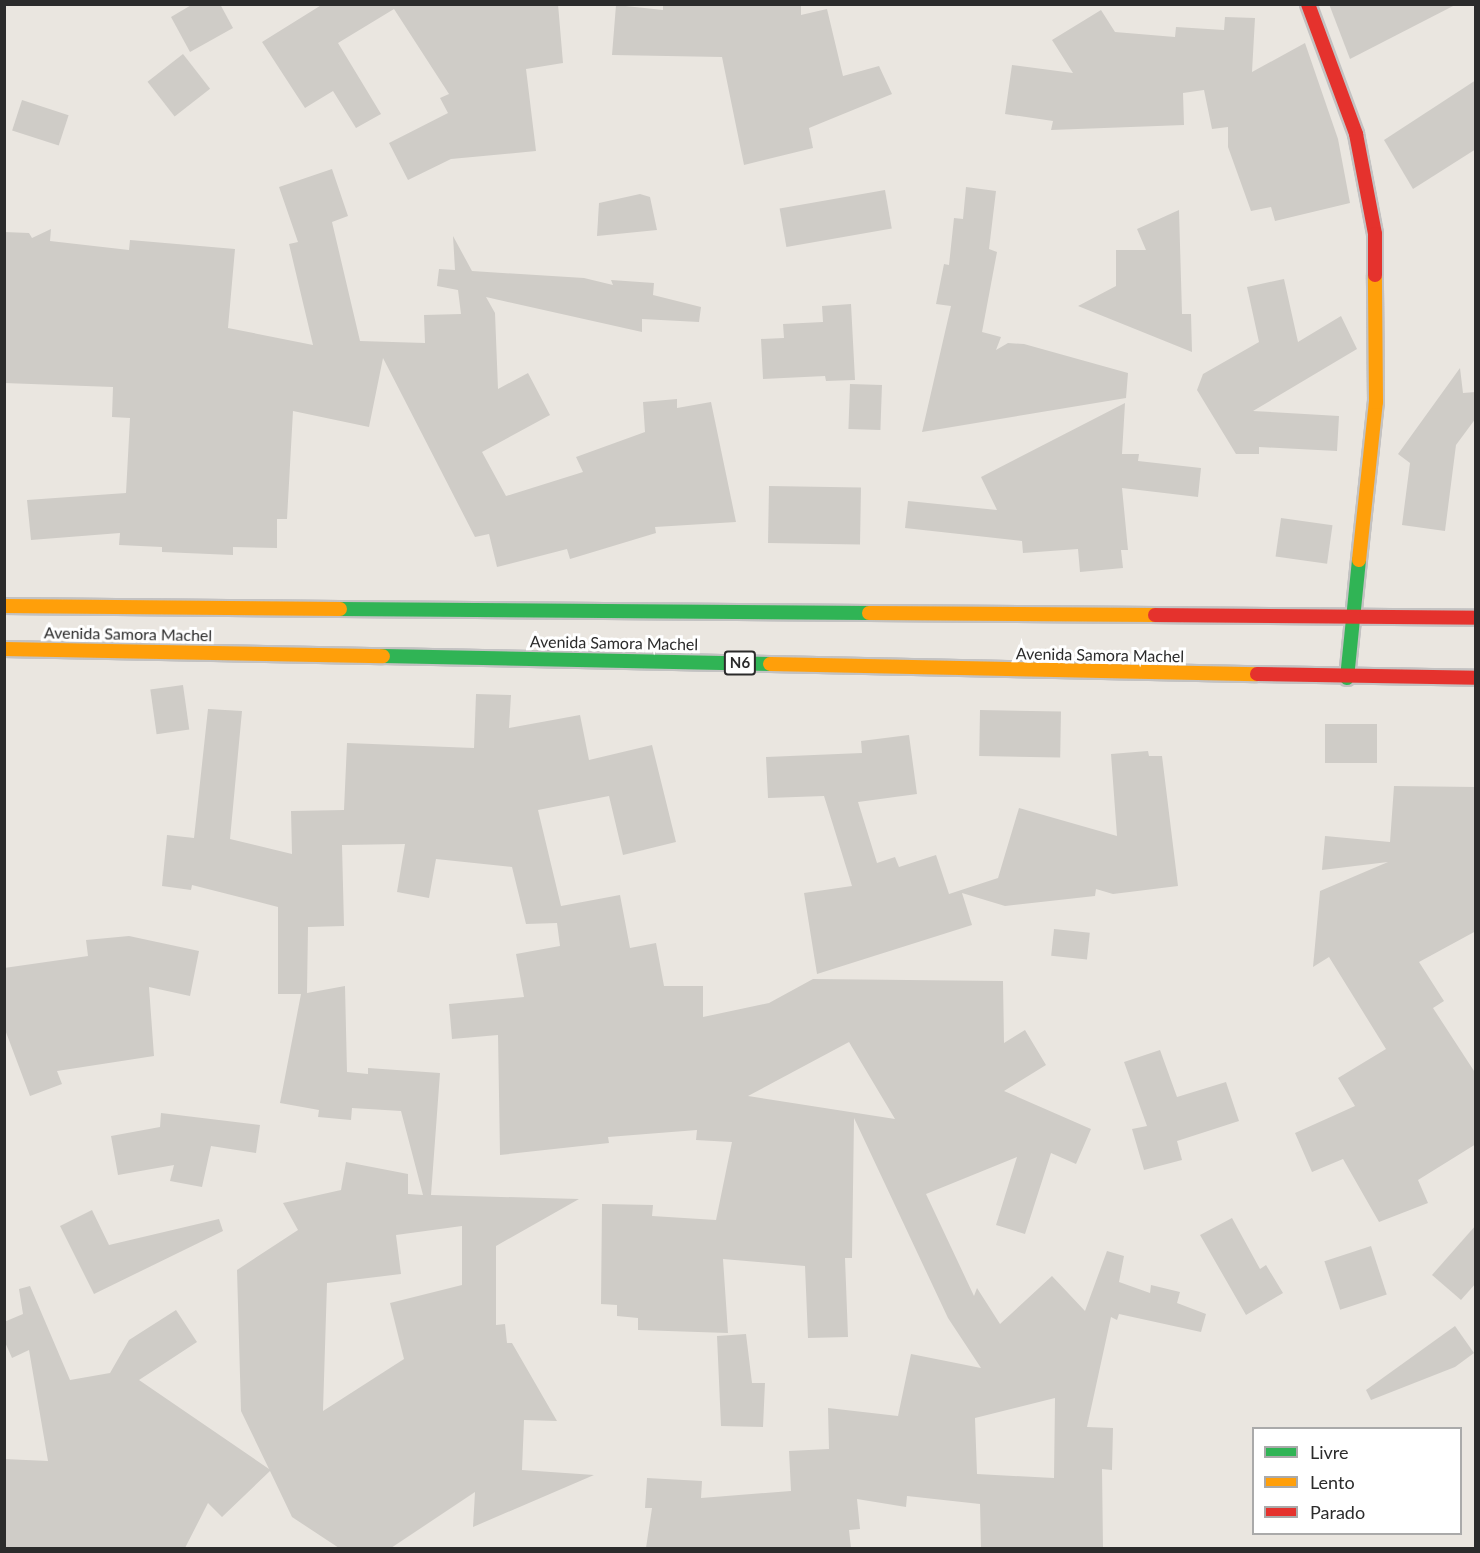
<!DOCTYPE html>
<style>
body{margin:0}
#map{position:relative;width:1480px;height:1553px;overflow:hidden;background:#eae6e0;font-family:Lato,sans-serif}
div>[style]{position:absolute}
.building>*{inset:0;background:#cfccc7;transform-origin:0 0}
.roads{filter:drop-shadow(2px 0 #c3c2c2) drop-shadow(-2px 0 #c3c2c2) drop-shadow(0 2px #c3c2c2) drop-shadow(0 -2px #c3c2c2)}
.fast>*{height:14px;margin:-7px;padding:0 7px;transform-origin:7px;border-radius:7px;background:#30b455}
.slow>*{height:14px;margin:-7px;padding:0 7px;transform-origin:7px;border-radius:7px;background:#ff9f0a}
.jam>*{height:14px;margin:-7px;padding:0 7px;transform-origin:7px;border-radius:7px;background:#e5322d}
span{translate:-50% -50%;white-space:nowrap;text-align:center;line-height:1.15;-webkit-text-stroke:6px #fff;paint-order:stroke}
.shield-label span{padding:2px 4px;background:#fff;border:2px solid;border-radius:4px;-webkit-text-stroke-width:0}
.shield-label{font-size:15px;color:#2b2b2b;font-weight:700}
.street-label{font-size:16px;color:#2b2b2b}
.frame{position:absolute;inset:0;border:6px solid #2b2b2b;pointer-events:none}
.legend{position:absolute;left:1252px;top:1427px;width:210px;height:108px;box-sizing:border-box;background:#fff;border:2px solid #aaa;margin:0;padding:8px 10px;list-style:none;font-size:18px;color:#2b2b2b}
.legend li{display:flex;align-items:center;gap:12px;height:30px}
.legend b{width:30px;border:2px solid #aaa}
</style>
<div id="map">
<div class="building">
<i style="clip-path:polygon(193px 4px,220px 4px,233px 28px,190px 52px,171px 17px)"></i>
<i style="clip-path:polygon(323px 4px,558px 4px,563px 63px,526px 69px,536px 151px,451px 159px,408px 180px,389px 143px,448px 113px,440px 98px,449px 94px,394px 9px,338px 43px,381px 114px,356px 128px,333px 91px,305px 108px,262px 42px)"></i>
<i style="clip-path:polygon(663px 4px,801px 6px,801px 15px,827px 9px,843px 76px,879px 66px,892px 94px,809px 128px,813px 148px,744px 165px,722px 57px,612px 55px,616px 5px,663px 10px)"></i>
<i style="clip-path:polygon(1329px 4px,1457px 4px,1350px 59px)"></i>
<i style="clip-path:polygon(1101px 10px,1115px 32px,1175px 37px,1176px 27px,1224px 30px,1225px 17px,1255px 18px,1252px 72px,1305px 43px,1338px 139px,1350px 203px,1275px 221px,1271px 207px,1251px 211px,1228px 147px,1228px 127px,1212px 129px,1204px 90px,1183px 93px,1184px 125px,1051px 130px,1053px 121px,1005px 114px,1012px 65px,1073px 73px,1052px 40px)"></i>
<i style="left:183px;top:54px;width:44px;height:45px;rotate:52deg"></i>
<i style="clip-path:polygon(1476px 80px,1476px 149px,1413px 189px,1384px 140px)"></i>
<i style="left:22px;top:100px;width:49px;height:32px;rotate:18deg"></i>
<i style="clip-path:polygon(332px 169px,348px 216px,332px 222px,360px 341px,425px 343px,424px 315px,461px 314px,458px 290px,437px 286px,439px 269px,455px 270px,453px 236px,472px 271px,584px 278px,613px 285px,611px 280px,654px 283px,653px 295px,701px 307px,699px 322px,642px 319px,642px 332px,486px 297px,495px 313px,498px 389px,528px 373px,550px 415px,482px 452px,506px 496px,583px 472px,576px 457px,645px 432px,643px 402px,677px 399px,677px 408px,711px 402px,736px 522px,655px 527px,656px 533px,570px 559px,567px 549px,497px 567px,489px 534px,475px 537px,383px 358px,369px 427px,293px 411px,287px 519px,277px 519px,277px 548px,233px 547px,233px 555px,162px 552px,162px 547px,119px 545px,120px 533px,31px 540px,27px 500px,126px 493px,130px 418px,112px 417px,113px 387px,4px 383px,4px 232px,29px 233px,32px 238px,51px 229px,50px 241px,129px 250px,130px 240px,235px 249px,228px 328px,313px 345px,289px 244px,298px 242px,279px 187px)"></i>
<i style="clip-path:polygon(966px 187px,996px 191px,989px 249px,997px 252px,982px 332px,1001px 337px,996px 350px,1008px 343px,1024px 344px,1128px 373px,1126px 398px,922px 432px,951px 306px,936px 304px,944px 264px,949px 265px,954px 218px,963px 219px)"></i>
<i style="left:885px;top:190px;width:39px;height:107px;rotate:80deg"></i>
<i style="clip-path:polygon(640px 194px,650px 197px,657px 230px,597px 236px,599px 203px)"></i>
<i style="clip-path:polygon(1179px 210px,1182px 314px,1191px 314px,1192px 352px,1078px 306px,1116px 286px,1116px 250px,1146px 250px,1137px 229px)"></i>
<i style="clip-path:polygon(1284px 279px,1298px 342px,1341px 316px,1357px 349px,1253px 411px,1339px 416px,1337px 451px,1259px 447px,1259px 454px,1236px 454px,1197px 390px,1203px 374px,1259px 342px,1247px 287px)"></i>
<i style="clip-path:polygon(851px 304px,855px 380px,826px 381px,825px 376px,763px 379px,761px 339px,784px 338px,783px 324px,823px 322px,822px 306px)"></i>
<i style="clip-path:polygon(1460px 368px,1463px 393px,1476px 392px,1476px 418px,1456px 445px,1445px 531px,1402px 525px,1410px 463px,1398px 454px)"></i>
<i style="left:850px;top:384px;width:32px;height:45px;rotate:2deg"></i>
<i style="clip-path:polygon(1125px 403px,1122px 454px,1139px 454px,1138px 461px,1201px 468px,1198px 497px,1122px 488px,1128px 550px,1121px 550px,1123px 568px,1080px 572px,1078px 549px,1023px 553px,1022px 541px,905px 528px,908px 501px,997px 510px,981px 477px)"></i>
<i style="left:769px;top:486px;width:92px;height:57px;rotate:1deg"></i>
<i style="left:1281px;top:518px;width:52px;height:39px;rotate:8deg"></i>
<i style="left:183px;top:685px;width:45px;height:33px;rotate:82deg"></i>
<i style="clip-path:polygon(evenodd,476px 694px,511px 695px,509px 728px,580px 715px,589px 760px,652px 745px,676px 842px,623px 855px,609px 796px,538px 810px,561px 906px,620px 895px,630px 948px,656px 943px,664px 986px,703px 986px,703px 1017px,769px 1003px,813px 979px,1003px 981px,1004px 1043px,1025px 1030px,1046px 1065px,1004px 1091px,1091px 1129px,1076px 1164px,1051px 1153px,1025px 1234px,996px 1225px,1017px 1157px,926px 1194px,974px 1296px,977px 1288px,1000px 1324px,1052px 1276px,1085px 1311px,1107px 1251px,1124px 1256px,1119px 1282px,1150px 1293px,1151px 1285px,1180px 1292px,1177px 1303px,1206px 1314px,1201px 1332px,1119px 1314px,1117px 1320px,1111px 1317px,1087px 1427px,1113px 1428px,1112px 1470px,1102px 1469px,1103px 1548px,981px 1548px,980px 1504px,907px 1496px,906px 1507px,857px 1499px,860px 1529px,849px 1530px,851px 1548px,646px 1548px,652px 1508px,645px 1508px,647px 1478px,702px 1481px,701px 1498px,791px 1491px,789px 1451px,829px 1449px,828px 1408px,898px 1416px,911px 1354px,981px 1368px,948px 1318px,854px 1118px,852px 1258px,845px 1258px,848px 1337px,808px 1338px,805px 1266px,723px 1259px,728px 1333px,638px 1330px,638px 1318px,617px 1316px,617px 1305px,601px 1304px,602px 1204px,653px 1205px,652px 1216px,716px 1220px,732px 1142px,696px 1140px,697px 1130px,608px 1137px,609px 1143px,500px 1155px,498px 1035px,452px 1039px,449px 1004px,524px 997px,516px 954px,560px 946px,557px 923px,526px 924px,512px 867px,436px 859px,429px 898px,397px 892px,405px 844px,342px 845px,344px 926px,308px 927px,307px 993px,345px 986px,347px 1072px,368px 1074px,368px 1068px,440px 1073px,431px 1195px,579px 1199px,496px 1246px,496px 1325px,505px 1324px,507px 1343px,512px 1343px,557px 1421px,524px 1420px,522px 1470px,594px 1475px,473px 1527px,475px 1492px,391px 1548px,339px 1548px,292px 1517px,270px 1471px,222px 1517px,208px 1503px,185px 1548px,4px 1548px,4px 1459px,48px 1461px,29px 1350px,12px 1358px,4px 1340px,4px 1322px,23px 1314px,19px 1289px,30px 1286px,70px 1380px,110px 1373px,129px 1340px,176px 1310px,197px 1342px,139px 1380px,269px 1469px,241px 1411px,237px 1270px,298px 1230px,283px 1203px,341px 1190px,346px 1162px,408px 1174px,408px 1194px,423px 1195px,401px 1111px,352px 1108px,351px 1120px,318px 1117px,319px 1110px,280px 1103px,301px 994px,278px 994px,278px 907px,192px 885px,191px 890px,162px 886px,167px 835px,194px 838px,208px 709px,242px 711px,230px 839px,292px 854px,291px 811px,344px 810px,347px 743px,474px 748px,476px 694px,849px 1042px,895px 1119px,748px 1096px,849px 1042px,476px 694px,462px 1226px,462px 1285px,390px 1303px,404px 1359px,323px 1411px,327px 1283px,401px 1274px,396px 1235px,462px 1226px,476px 694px,1055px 1398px,1054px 1478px,977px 1474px,975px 1418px,1055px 1398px)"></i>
<i style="left:980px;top:710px;width:81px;height:46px;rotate:1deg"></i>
<i style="left:1325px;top:724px;width:52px;height:39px"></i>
<i style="clip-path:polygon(909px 735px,917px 794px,858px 802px,877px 863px,895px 857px,899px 867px,936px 855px,949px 894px,998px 878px,1019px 808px,1117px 836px,1111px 754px,1148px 751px,1149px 756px,1162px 756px,1178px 886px,1113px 894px,1096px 889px,1095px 896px,1005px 906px,962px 893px,972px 925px,817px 974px,804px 893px,852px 886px,824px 796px,768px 798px,766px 757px,862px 753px,861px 741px)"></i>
<i style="clip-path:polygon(1394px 786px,1476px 787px,1476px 931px,1419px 962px,1444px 1001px,1433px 1008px,1476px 1074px,1476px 1144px,1418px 1180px,1428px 1203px,1379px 1222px,1343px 1159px,1312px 1172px,1295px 1133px,1355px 1106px,1338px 1078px,1386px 1049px,1329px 957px,1313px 967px,1320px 891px,1388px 862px,1322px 870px,1325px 836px,1390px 842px)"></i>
<i style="left:1054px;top:929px;width:36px;height:27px;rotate:6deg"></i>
<i style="clip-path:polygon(129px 936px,199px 951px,190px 996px,149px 987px,154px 1056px,57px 1071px,62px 1084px,30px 1096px,4px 1027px,4px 968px,88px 956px,86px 940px)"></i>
<i style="clip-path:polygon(1160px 1050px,1177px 1097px,1226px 1082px,1239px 1121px,1177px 1141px,1182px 1160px,1144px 1170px,1132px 1129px,1147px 1126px,1124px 1062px)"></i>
<i style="clip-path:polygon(161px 1113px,260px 1125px,256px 1153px,211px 1146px,202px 1187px,170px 1181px,174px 1165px,118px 1175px,111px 1136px,160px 1127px)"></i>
<i style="clip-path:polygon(92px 1210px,109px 1245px,219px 1219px,223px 1231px,94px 1294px,60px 1226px)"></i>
<i style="clip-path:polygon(1232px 1218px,1260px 1269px,1266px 1265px,1283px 1293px,1246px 1315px,1200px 1235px)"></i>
<i style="clip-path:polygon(1476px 1225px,1476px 1283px,1461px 1300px,1432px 1275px)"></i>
<i style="left:1371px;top:1246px;width:51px;height:49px;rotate:72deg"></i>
<i style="clip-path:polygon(1455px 1326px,1474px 1353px,1455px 1367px,1371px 1400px,1366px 1390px)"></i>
<i style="clip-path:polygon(746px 1334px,752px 1383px,765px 1383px,763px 1427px,721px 1426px,717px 1336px)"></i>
</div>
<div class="roads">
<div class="fast">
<i style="left:340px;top:609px;width:529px;rotate:0.43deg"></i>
<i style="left:383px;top:656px;width:387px;rotate:1.2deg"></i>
<i style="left:1347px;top:678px;width:119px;rotate:-84.2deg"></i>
</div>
<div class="slow">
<i style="left:1359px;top:560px;width:159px;rotate:-83.9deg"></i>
<i style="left:1376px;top:402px;width:127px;rotate:-90.5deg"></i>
<i style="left:4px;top:606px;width:336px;rotate:0.5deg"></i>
<i style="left:869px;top:613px;width:286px;rotate:0.4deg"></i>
<i style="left:4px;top:649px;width:379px;rotate:1.1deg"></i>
<i style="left:770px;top:664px;width:487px;rotate:1.2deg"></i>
</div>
<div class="jam">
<i style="left:1308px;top:4px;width:139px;rotate:69.7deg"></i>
<i style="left:1356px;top:134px;width:102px;rotate:79.2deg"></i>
<i style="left:1375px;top:234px;width:41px;rotate:90deg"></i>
<i style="left:1155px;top:615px;width:321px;rotate:0.5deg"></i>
<i style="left:1257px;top:674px;width:219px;rotate:1deg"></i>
</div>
</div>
<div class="shield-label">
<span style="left:740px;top:663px">N6</span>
</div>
<div class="street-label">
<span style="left:128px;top:634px;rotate:1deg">Avenida Samora Machel</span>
<span style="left:614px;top:643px;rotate:1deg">Avenida Samora Machel</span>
<span style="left:1100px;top:655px;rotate:1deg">Avenida Samora Machel</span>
</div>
<div class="frame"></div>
<ul class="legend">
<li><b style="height:8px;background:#30b455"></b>Livre</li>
<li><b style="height:8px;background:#ff9f0a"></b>Lento</li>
<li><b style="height:8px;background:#e5322d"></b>Parado</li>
</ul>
</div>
